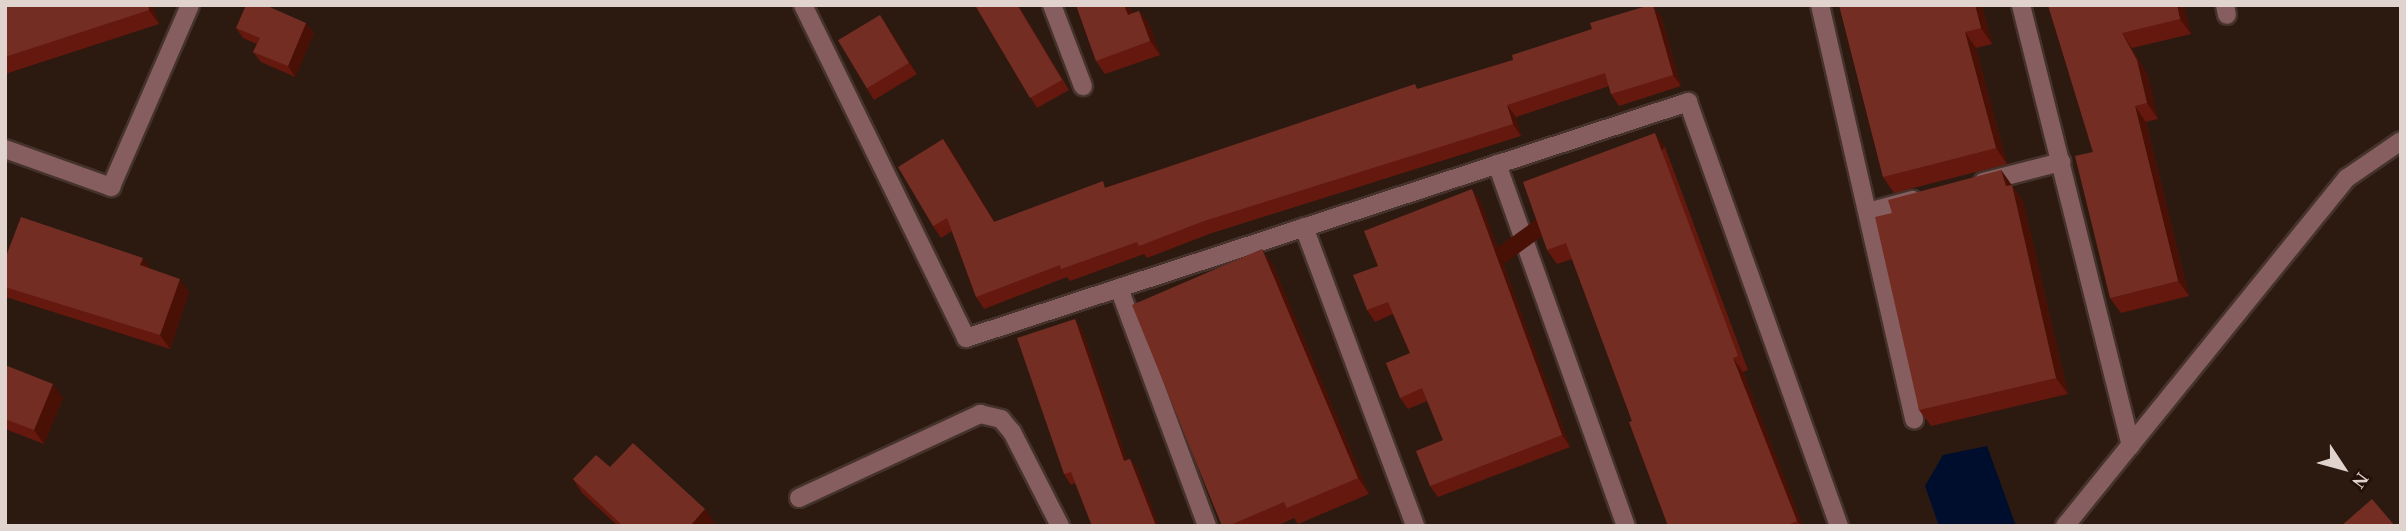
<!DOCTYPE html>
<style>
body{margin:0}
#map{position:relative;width:2406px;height:531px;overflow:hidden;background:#2c1910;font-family:Georgia,serif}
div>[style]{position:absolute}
.water>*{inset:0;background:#000e2d}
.roads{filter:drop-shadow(2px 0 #45332b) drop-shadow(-2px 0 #45332b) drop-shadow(0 2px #45332b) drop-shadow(0 -2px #45332b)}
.minor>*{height:18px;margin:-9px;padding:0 9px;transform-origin:9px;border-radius:9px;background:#865e60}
.wall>*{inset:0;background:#65190e}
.shaded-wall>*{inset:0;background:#491106;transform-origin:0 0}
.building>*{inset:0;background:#732d23;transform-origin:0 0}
span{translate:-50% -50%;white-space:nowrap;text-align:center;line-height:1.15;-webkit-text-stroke:5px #221007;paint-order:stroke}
.frame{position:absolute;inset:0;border:7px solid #e1d4ce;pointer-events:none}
.north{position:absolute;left:2308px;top:433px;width:70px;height:70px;-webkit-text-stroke:5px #221007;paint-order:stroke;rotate:126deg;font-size:19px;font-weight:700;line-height:28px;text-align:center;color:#e1d4ce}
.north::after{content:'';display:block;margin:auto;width:24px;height:32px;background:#e1d4ce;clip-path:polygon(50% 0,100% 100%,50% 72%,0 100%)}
</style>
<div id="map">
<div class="water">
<i style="clip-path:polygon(1987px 446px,2016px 526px,1939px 526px,1925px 486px,1943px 455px)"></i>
</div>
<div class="roads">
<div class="minor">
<i style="left:803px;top:5px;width:371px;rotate:63.9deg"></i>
<i style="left:966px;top:338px;width:760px;rotate:-18.1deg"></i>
<i style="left:1688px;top:102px;width:450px;rotate:70.4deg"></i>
<i style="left:1052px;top:5px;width:87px;rotate:69.1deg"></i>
<i style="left:1820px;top:5px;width:425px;rotate:77.2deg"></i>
<i style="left:2021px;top:5px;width:454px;rotate:76deg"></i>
<i style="left:2225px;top:5px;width:10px;rotate:79deg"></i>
<i style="left:5px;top:149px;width:113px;rotate:19.7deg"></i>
<i style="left:111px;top:187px;width:198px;rotate:-66.5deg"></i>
<i style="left:1497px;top:164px;width:384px;rotate:70.4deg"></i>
<i style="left:1983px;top:182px;width:81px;rotate:-14.4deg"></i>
<i style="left:1868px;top:212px;width:46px;rotate:-15.3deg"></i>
<i style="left:1304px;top:227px;width:319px;rotate:69.6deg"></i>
<i style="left:1119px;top:288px;width:254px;rotate:69.7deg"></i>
<i style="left:799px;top:498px;width:200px;rotate:-24.9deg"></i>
<i style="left:980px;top:414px;width:22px;rotate:13deg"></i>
<i style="left:1001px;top:419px;width:17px;rotate:50deg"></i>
<i style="left:1012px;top:432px;width:106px;rotate:62.9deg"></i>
<i style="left:2065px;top:526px;width:448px;rotate:-51deg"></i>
<i style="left:2347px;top:178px;width:65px;rotate:-34.4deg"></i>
</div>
</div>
<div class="wall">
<i style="clip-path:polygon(5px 5px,153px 5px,159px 24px,5px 74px)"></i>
<i style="clip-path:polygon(975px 5px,1018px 5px,1069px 90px,1037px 108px)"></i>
<i style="clip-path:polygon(1076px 5px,1129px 5px,1132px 13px,1139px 11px,1149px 24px,1160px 55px,1105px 74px,1096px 61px)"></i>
<i style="clip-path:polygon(1839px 5px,1982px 5px,1992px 44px,1976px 48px,2007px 164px,1894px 193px,1883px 177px)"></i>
<i style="clip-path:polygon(2048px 5px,2184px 5px,2191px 34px,2132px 48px,2148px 76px,2158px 119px,2146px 122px,2189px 296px,2121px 313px,2110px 298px,2093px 152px)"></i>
<i style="clip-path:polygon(880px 15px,917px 74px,874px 100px,867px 89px)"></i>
<i style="clip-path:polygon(1661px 16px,1681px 86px,1619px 106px,1611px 94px,1609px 86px,1516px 117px,1521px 136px,1212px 233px,1147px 258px,1144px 254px,1070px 281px,1067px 277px,984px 309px,976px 297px,952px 231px,941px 238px,933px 226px,943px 139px,995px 222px,1513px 60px,1592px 29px)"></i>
<i style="clip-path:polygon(306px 23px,314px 33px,295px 77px,261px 62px,253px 52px,257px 44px,243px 38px,236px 28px)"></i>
<i style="clip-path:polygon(1665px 147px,1748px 370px,1743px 372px,1803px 526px,1668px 526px,1632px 421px,1572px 259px,1557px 264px,1547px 250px)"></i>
<i style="clip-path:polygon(2001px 170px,2023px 201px,2068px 394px,1931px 426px,1919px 410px,1892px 213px)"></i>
<i style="clip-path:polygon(1480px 200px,1570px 447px,1438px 497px,1430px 486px,1443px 440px,1427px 401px,1408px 409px,1400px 398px,1410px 353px,1393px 314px,1375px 322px,1367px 310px,1378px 266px)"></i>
<i style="clip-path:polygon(5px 259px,189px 292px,170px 349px,6px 297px)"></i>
<i style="clip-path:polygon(1273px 265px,1369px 494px,1298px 524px,1294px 518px,1277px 526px,1222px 526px)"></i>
<i style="clip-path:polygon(1075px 319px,1082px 330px,1127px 460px,1130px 459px,1137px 469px,1159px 526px,1092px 526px,1075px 483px,1071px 485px,1064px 474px)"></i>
<i style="clip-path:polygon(5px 365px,63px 398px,44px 444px,5px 429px)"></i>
<i style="clip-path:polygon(573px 479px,715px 523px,712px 526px,618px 526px,582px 493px)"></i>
</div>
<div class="shaded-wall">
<i style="clip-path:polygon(148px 5px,153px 5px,159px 24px,149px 10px)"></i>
<i style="left:1017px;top:5px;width:1px;height:87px"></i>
<i style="clip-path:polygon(1124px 5px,1129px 5px,1137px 28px,1128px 15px)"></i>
<i style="clip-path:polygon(1653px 5px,1661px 16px,1681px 86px,1673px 75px)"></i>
<i style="clip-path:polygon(1975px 5px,1982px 5px,1992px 44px,1981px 28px)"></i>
<i style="clip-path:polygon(2177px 5px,2184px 5px,2191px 34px,2180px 19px)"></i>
<i style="clip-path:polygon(1139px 11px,1149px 24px,1160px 55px,1150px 41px)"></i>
<i style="clip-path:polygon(880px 15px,887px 25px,917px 74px,909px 63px)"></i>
<i style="clip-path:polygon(306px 23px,314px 33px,295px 77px,288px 66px)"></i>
<i style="clip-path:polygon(1965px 32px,1976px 48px,2007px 164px,1996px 148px)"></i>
<i style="clip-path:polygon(2122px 33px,2132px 48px,2148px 76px,2158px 119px,2147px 103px)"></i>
<i style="clip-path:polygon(1507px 105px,1516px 117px,1521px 136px,1513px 124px)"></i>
<i style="clip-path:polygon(2135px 106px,2146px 122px,2189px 296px,2178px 281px)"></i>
<i style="left:1655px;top:133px;width:17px;height:238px;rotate:54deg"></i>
<i style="clip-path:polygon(943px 139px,952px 151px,1002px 234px,994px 222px)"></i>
<i style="clip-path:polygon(2001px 170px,2023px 201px,2068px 394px,2056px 378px)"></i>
<i style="clip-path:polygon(1472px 189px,1480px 200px,1570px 447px,1562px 435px)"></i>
<i style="clip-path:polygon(1262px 249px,1273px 265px,1369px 494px,1358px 478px)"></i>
<i style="clip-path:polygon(143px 258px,152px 271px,140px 265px)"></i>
<i style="clip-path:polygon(180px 279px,189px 292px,170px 349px,160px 335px)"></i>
<i style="clip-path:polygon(1075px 319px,1082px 330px,1131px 472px,1124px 461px)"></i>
<i style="clip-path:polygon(1733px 358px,1743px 372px,1803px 526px,1801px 526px,1797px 521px)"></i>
<i style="clip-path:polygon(53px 384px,63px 398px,44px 444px,34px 430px)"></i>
<i style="clip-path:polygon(1130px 459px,1137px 469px,1159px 526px,1156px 526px)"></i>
<i style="clip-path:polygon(705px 509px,715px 523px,712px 526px,690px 526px)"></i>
</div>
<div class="building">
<i style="clip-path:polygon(5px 5px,148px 5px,149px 10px,5px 57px)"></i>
<i style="clip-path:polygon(246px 5px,265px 5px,306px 23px,288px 66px,253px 52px,260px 38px,236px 28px)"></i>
<i style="clip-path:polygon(975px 5px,1017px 5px,1062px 80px,1030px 98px)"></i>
<i style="clip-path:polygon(1076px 5px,1124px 5px,1128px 15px,1139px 11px,1150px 41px,1096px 61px)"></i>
<i style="clip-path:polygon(1650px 5px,1653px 5px,1673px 75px,1611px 94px,1605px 73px,1507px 105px,1513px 124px,1204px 221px,1139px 246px,1137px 242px,1061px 269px,1060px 265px,976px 297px,947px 218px,933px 226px,898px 167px,943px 139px,994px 222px,1103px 181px,1105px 188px,1415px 84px,1417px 89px,1513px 60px,1512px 55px,1592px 29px,1590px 23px)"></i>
<i style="clip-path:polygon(1839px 5px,1975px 5px,1981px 28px,1965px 32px,1996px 148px,1883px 177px)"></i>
<i style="clip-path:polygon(2048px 5px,2177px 5px,2180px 19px,2122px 33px,2137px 60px,2147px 103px,2135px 106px,2178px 281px,2110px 298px,2075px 156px,2093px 152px)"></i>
<i style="left:880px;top:15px;width:56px;height:49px;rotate:59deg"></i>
<i style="clip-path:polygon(1655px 133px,1738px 356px,1733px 358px,1797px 521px,1785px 526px,1668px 526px,1629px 422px,1632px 421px,1566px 243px,1547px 250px,1523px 182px)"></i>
<i style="clip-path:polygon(2001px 170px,2006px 186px,2012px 185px,2056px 378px,1919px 410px,1875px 217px,1892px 213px,1888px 200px)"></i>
<i style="clip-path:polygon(1472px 189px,1562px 435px,1430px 486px,1416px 451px,1443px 440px,1422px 388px,1400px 398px,1386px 363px,1410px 353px,1388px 302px,1367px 310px,1353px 275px,1378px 266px,1364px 231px)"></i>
<i style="clip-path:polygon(21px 217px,143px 258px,140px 265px,180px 279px,160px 335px,5px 287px,5px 259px)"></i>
<i style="clip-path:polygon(1262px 249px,1358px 478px,1287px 508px,1284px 502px,1228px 526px,1222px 526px,1132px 305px)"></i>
<i style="clip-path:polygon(1075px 319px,1124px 461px,1130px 459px,1156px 526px,1092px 526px,1071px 472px,1064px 474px,1017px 338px)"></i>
<i style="clip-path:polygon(5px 365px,53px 384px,34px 430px,5px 419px)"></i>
<i style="clip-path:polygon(633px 443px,705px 509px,690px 526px,623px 526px,573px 479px,596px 455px,610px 467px)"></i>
<i style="clip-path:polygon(2372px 499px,2395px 526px,2341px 526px)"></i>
</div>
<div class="frame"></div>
<div class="north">N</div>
</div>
